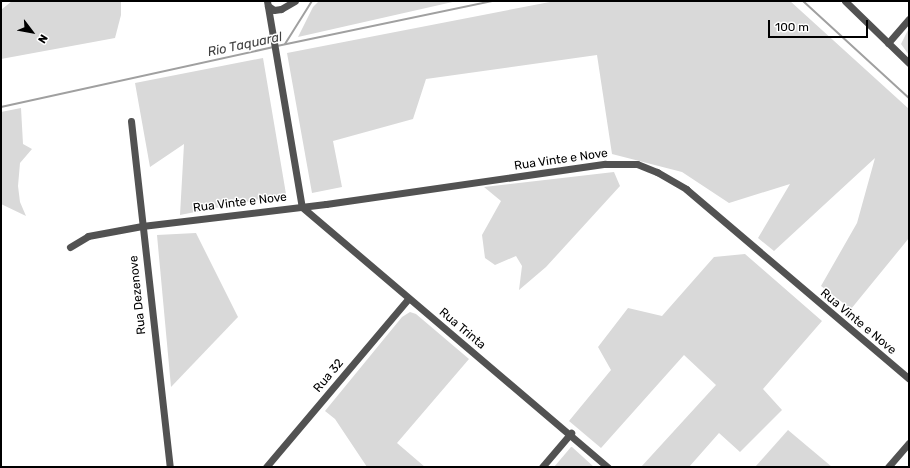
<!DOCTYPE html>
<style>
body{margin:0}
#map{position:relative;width:910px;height:468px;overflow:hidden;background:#fff;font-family:Rubik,sans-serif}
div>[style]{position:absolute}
.green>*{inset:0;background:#d9d9d9}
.stream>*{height:2px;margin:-1px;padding:0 1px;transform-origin:1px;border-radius:1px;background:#a0a0a0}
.minor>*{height:7px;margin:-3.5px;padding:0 3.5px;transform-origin:3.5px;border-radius:3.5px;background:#525252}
span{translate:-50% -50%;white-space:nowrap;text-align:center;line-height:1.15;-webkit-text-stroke:3px #fff;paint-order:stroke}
.street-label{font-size:12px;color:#000}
.water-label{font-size:13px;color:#414141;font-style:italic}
.frame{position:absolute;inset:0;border:2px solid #000;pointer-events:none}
.north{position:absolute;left:12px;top:12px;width:40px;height:40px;-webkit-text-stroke:3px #fff;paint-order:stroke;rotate:122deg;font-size:11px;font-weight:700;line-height:16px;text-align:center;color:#000}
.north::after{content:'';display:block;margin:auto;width:14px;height:18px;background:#000;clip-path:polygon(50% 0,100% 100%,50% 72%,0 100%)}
.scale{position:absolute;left:768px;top:20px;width:100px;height:18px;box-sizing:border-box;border:2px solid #000;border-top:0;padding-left:5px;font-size:12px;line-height:14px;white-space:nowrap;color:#000;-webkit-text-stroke:3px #fff;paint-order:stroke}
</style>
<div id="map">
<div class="green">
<i style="clip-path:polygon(12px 1px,121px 1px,121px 15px,115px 38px,1px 59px,1px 10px)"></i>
<i style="clip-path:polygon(319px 1px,457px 1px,298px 37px,313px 7px)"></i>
<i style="clip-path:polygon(555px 1px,790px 1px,909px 109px,909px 238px,851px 309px,821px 286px,857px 223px,875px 158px,774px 251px,758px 238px,790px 184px,729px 203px,682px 172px,612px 154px,597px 55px,426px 79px,413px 119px,333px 141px,342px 187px,312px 193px,287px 53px)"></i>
<i style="clip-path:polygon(909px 28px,909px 55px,901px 44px)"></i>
<i style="clip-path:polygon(263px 58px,286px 194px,180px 215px,184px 144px,150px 167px,135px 83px)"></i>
<i style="clip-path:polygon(21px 108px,23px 144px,32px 149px,20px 163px,18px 186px,20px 202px,26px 216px,1px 204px,1px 112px)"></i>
<i style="clip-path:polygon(614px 172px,620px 186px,546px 267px,519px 290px,522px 266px,516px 256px,495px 265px,485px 258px,482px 235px,501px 201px,484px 187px)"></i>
<i style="clip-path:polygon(196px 233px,238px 317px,171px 387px,157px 235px)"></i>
<i style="clip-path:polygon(745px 254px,822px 321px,763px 389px,782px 410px,740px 452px,719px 433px,689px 467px,641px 467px,716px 385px,684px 355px,601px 448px,569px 421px,611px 370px,598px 347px,628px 308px,662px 316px,714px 257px)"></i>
<i style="clip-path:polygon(410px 312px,416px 314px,469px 359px,397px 443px,425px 467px,367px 467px,335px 419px,325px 411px,402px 317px)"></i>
<i style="clip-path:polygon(788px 430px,832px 467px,755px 467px)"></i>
<i style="clip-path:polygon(571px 447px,572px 447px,594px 467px,554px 467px)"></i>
</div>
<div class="stream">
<i style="left:803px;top:1px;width:144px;rotate:42.5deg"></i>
<i style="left:285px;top:44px;width:51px;rotate:-57.9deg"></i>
<i style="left:277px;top:46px;width:221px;rotate:-11.8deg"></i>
<i style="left:1px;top:107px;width:279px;rotate:-12.4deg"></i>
</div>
<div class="minor">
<i style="left:267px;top:1px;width:209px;rotate:80.4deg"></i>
<i style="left:302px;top:207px;width:402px;rotate:40.4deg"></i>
<i style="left:845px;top:1px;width:89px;rotate:44.1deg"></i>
<i style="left:268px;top:6px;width:7px;rotate:34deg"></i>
<i style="left:274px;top:10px;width:7px;rotate:-8deg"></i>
<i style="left:281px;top:9px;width:16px;rotate:-30deg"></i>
<i style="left:888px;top:43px;width:32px;rotate:-49deg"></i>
<i style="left:131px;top:121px;width:348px;rotate:83.6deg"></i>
<i style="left:70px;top:247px;width:21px;rotate:-31deg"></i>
<i style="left:88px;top:236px;width:55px;rotate:-10.5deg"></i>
<i style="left:142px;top:226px;width:185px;rotate:-6.8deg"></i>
<i style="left:326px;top:204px;width:282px;rotate:-8.2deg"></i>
<i style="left:605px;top:164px;width:32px"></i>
<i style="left:637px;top:164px;width:22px;rotate:22deg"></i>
<i style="left:657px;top:172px;width:34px;rotate:30deg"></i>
<i style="left:686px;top:189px;width:293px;rotate:40.4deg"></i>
<i style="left:266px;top:467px;width:220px;rotate:-49.8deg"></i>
<i style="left:542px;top:467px;width:45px;rotate:-49.5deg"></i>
<i style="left:888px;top:467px;width:32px;rotate:-49deg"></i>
</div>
<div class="street-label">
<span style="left:561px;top:160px;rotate:-8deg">Rua Vinte e Nove</span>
<span style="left:240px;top:203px;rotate:-7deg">Rua Vinte e Nove</span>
<span style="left:138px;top:295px;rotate:-96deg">Rua Dezenove</span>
<span style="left:858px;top:322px;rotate:40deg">Rua Vinte e Nove</span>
<span style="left:462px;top:329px;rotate:40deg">Rua Trinta</span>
<span style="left:329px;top:376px;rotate:-50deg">Rua 32</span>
</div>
<div class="water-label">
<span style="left:245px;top:45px;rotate:-12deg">Rio Taquaral</span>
</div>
<div class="frame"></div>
<div class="north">N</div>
<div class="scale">100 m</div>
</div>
